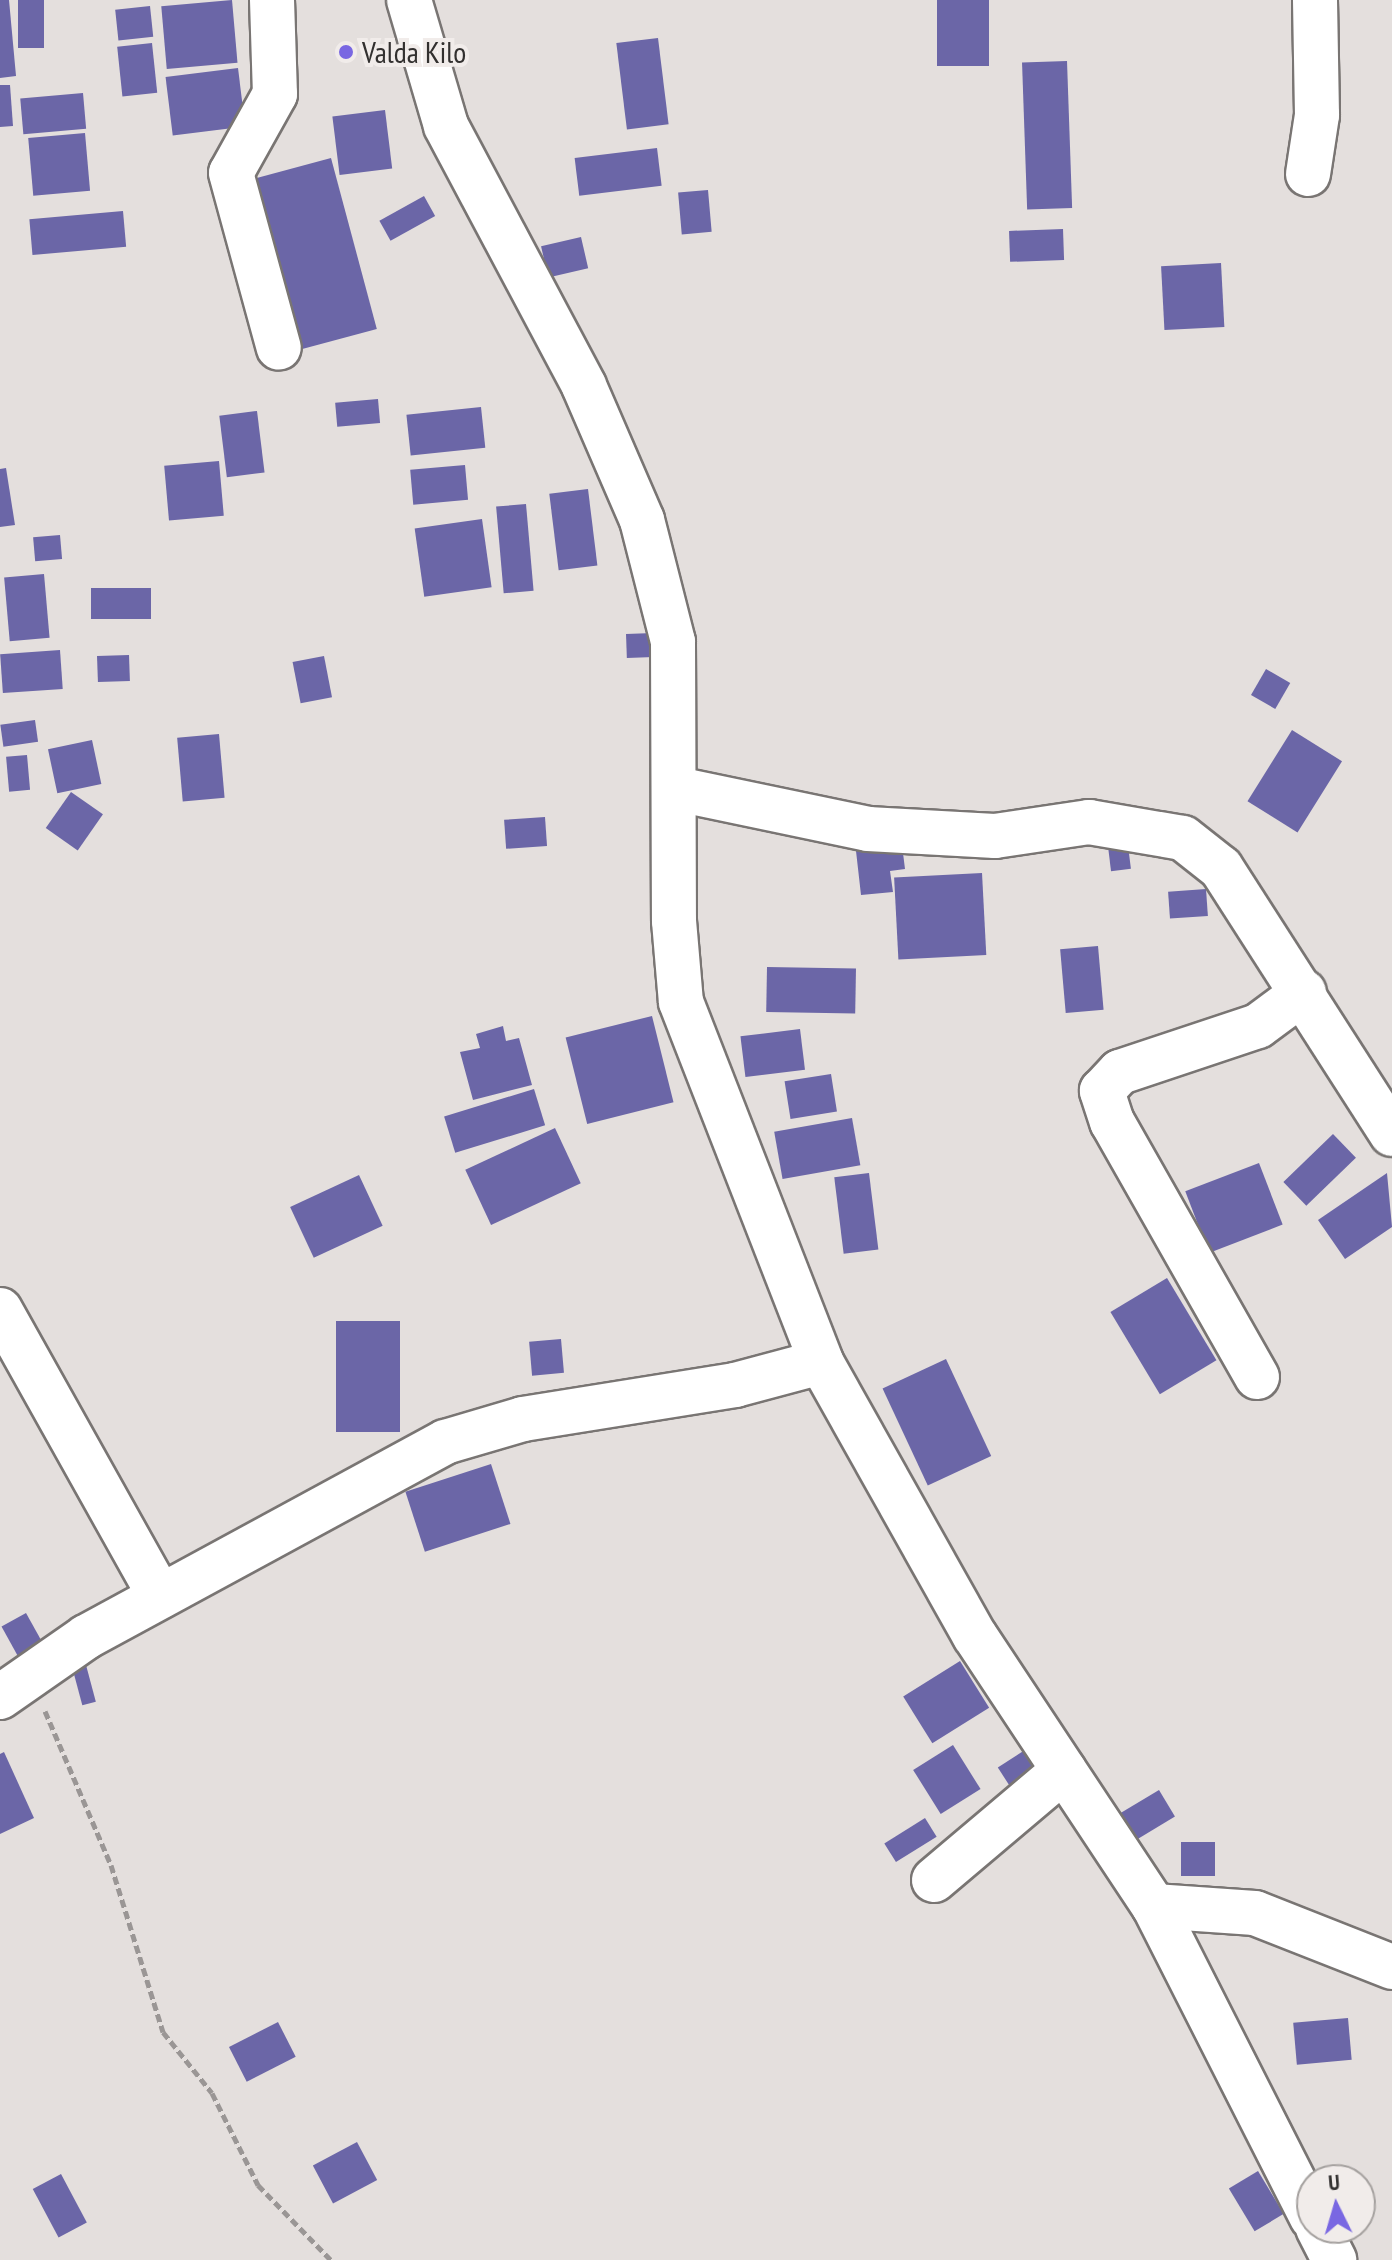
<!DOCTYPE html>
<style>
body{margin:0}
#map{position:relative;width:1392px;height:2260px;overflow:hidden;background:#e4dfdd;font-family:"PT Sans Narrow",sans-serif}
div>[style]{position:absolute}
.building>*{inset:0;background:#6b66a7;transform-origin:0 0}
.path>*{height:5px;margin-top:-2.5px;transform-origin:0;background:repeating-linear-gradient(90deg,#9a9695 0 8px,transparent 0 12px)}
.roads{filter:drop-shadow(2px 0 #797573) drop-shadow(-2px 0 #797573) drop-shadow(0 2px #797573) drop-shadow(0 -2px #797573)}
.minor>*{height:44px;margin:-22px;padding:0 22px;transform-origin:22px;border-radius:22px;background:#fff}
.dots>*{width:22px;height:22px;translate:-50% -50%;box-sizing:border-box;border:4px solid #f1ecea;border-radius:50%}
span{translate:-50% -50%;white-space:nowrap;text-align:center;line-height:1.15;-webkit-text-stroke:8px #f1ecea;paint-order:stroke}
.poi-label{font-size:30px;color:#32302f}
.left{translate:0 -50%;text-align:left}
.north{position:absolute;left:1296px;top:2164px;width:80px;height:80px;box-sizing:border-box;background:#f1ecea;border:2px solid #a5a19f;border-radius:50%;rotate:355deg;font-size:22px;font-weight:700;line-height:32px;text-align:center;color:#32302f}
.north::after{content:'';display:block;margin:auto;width:28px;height:36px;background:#7967e2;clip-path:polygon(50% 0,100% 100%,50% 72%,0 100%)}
</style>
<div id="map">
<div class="building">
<i style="clip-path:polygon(0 0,9px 0,16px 76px,0 78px)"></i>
<i style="left:18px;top:0;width:26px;height:48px"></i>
<i style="left:232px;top:0;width:63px;height:71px;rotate:85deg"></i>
<i style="left:937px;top:0;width:52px;height:66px"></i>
<i style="left:150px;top:6px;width:31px;height:35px;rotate:84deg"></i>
<i style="left:658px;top:38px;width:87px;height:42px;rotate:83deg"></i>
<i style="left:152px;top:43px;width:50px;height:35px;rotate:84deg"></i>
<i style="left:1067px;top:61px;width:147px;height:45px;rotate:88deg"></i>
<i style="left:238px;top:68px;width:59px;height:73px;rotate:83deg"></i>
<i style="clip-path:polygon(0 85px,10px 85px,13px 126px,0 127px)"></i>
<i style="left:83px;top:93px;width:36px;height:63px;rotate:85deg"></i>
<i style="left:385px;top:110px;width:59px;height:53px;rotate:83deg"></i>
<i style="left:85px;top:133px;width:58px;height:57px;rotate:85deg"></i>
<i style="left:657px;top:148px;width:38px;height:83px;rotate:83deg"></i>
<i style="left:331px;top:158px;width:177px;height:82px;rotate:75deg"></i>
<i style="left:708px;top:190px;width:42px;height:30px;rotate:85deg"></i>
<i style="left:424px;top:196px;width:23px;height:51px;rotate:61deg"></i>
<i style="left:123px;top:211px;width:36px;height:94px;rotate:85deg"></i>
<i style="left:1063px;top:229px;width:31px;height:54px;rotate:88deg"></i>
<i style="left:581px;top:237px;width:32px;height:41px;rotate:77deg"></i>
<i style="left:1221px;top:263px;width:64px;height:60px;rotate:87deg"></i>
<i style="left:378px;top:399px;width:24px;height:43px;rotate:85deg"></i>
<i style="left:481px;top:407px;width:41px;height:75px;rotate:84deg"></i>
<i style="left:257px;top:411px;width:62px;height:38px;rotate:83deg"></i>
<i style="left:219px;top:461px;width:55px;height:55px;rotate:85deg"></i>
<i style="left:465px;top:465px;width:35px;height:55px;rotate:85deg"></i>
<i style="clip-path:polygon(6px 468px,15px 525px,0 527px,0 469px)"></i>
<i style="left:588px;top:489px;width:77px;height:39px;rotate:83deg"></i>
<i style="left:526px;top:504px;width:87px;height:30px;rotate:85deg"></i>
<i style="left:482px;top:519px;width:69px;height:68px;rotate:82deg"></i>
<i style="left:60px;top:535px;width:24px;height:27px;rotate:85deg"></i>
<i style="left:44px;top:574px;width:64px;height:40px;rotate:85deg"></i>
<i style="left:91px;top:588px;width:60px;height:31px"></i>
<i style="left:653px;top:633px;width:24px;height:27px;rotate:88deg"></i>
<i style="left:60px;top:650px;width:39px;height:60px;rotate:86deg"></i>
<i style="left:129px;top:655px;width:26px;height:32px;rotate:88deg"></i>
<i style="left:324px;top:656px;width:42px;height:32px;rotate:79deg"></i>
<i style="left:1266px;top:669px;width:28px;height:30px;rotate:30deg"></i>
<i style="left:35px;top:720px;width:22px;height:35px;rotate:82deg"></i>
<i style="left:1292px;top:730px;width:59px;height:84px;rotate:32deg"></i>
<i style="left:219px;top:734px;width:64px;height:42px;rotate:85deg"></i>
<i style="left:92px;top:740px;width:45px;height:45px;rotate:78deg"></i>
<i style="left:27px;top:755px;width:35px;height:21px;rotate:85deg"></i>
<i style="left:71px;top:792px;width:39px;height:44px;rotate:35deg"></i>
<i style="left:545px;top:817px;width:29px;height:41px;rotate:86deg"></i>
<i style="left:1127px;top:837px;width:32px;height:20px;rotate:83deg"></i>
<i style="clip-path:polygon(902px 845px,905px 869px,890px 871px,893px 892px,861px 895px,856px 851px)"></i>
<i style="left:982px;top:873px;width:82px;height:88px;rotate:87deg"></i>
<i style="left:1206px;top:889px;width:27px;height:38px;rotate:86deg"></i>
<i style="left:1098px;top:946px;width:64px;height:38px;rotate:85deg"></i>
<i style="left:767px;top:967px;width:89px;height:45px;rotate:1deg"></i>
<i style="left:652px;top:1016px;width:89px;height:89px;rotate:76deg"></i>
<i style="clip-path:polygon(503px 1026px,506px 1041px,519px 1038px,532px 1085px,473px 1100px,460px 1052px,480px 1048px,476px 1034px)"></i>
<i style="left:800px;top:1029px;width:41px;height:60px;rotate:83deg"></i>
<i style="left:831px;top:1074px;width:38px;height:47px;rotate:81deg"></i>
<i style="left:534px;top:1089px;width:38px;height:94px;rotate:73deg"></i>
<i style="left:852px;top:1118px;width:48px;height:79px;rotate:80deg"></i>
<i style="left:555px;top:1128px;width:61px;height:99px;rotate:65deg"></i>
<i style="left:1333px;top:1134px;width:33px;height:69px;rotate:46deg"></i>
<i style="left:1259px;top:1163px;width:66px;height:79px;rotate:69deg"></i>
<i style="left:869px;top:1173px;width:77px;height:35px;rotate:83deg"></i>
<i style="clip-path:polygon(1387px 1173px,1392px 1227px,1345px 1259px,1318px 1220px)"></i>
<i style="left:359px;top:1175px;width:56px;height:76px;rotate:65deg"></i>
<i style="left:1167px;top:1278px;width:96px;height:66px;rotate:59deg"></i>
<i style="left:336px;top:1321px;width:64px;height:111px"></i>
<i style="left:561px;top:1339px;width:34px;height:32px;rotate:85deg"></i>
<i style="left:946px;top:1359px;width:107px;height:70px;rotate:65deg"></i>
<i style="left:491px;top:1464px;width:63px;height:90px;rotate:72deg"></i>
<i style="left:26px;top:1613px;width:41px;height:28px;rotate:61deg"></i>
<i style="left:960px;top:1661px;width:55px;height:67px;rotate:58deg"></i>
<i style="left:86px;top:1665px;width:38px;height:14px;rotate:75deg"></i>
<i style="left:953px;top:1745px;width:52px;height:47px;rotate:58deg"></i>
<i style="left:1028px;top:1748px;width:30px;height:36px;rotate:57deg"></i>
<i style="clip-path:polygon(4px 1752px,34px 1818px,0 1834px,0 1754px)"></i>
<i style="left:1159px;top:1790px;width:31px;height:56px;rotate:59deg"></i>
<i style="left:925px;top:1818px;width:22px;height:48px;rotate:58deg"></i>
<i style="left:1181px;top:1842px;width:34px;height:34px"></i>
<i style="left:1348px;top:2018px;width:42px;height:55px;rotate:85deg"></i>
<i style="left:278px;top:2022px;width:39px;height:55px;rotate:63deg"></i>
<i style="left:357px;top:2142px;width:43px;height:50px;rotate:62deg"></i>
<i style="left:1258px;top:2171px;width:50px;height:34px;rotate:59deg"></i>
<i style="left:61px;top:2174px;width:55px;height:32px;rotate:62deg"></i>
</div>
<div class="path">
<i style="left:45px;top:1711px;width:168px;rotate:66.8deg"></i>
<i style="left:111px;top:1865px;width:175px;rotate:72.7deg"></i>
<i style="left:163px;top:2032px;width:78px;rotate:51.2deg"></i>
<i style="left:212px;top:2093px;width:103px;rotate:63.4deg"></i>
<i style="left:258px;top:2185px;width:105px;rotate:45.8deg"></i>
</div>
<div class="roads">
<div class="minor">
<i style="left:272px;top:0;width:94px;rotate:88.2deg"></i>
<i style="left:275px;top:94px;width:90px;rotate:119.1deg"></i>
<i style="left:231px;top:173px;width:181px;rotate:74.7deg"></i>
<i style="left:409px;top:0;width:131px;rotate:73.6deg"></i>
<i style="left:446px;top:126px;width:294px;rotate:62deg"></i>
<i style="left:584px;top:386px;width:146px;rotate:66.6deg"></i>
<i style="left:642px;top:520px;width:126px;rotate:75.7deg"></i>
<i style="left:673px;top:642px;width:279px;rotate:89.8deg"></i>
<i style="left:674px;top:921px;width:81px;rotate:85.1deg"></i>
<i style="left:681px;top:1002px;width:386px;rotate:68.7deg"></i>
<i style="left:821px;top:1362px;width:314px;rotate:60.7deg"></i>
<i style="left:975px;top:1636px;width:324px;rotate:56.5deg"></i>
<i style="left:1154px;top:1906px;width:349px;rotate:63.1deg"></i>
<i style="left:1308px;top:174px;width:60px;rotate:-81.3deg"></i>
<i style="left:1317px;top:115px;width:115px;rotate:-91deg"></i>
<i style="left:677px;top:789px;width:195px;rotate:11.8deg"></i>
<i style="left:868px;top:829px;width:127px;rotate:3.2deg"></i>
<i style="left:995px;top:836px;width:95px;rotate:-8.5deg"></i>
<i style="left:1089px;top:822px;width:95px;rotate:9.7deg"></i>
<i style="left:1183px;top:838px;width:48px;rotate:38.3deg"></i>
<i style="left:1221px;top:868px;width:316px;rotate:57.3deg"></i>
<i style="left:0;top:1310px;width:328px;rotate:60.8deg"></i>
<i style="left:1257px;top:1377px;width:293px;rotate:-119.6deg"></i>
<i style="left:1112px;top:1122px;width:33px;rotate:-108deg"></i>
<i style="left:1102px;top:1091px;width:26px;rotate:-47deg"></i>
<i style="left:1120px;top:1072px;width:145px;rotate:-18.4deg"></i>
<i style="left:1258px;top:1026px;width:57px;rotate:-36.5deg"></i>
<i style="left:0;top:1697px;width:105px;rotate:-34.9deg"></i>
<i style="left:86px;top:1637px;width:409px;rotate:-28.5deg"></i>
<i style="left:445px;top:1442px;width:81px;rotate:-16.4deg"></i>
<i style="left:523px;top:1419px;width:215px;rotate:-9.1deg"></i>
<i style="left:735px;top:1385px;width:89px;rotate:-15deg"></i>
<i style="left:934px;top:1880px;width:170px;rotate:-40.2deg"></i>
<i style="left:1154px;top:1906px;width:101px;rotate:4deg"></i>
<i style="left:1255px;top:1913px;width:147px;rotate:21.5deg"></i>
<i style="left:1318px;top:2228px;width:36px;rotate:63deg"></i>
</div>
</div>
<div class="dots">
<i style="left:346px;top:52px;background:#7967e2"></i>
</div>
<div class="poi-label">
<span class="left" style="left:362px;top:52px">Valda Kilo</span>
</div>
<div class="north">U</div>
</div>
